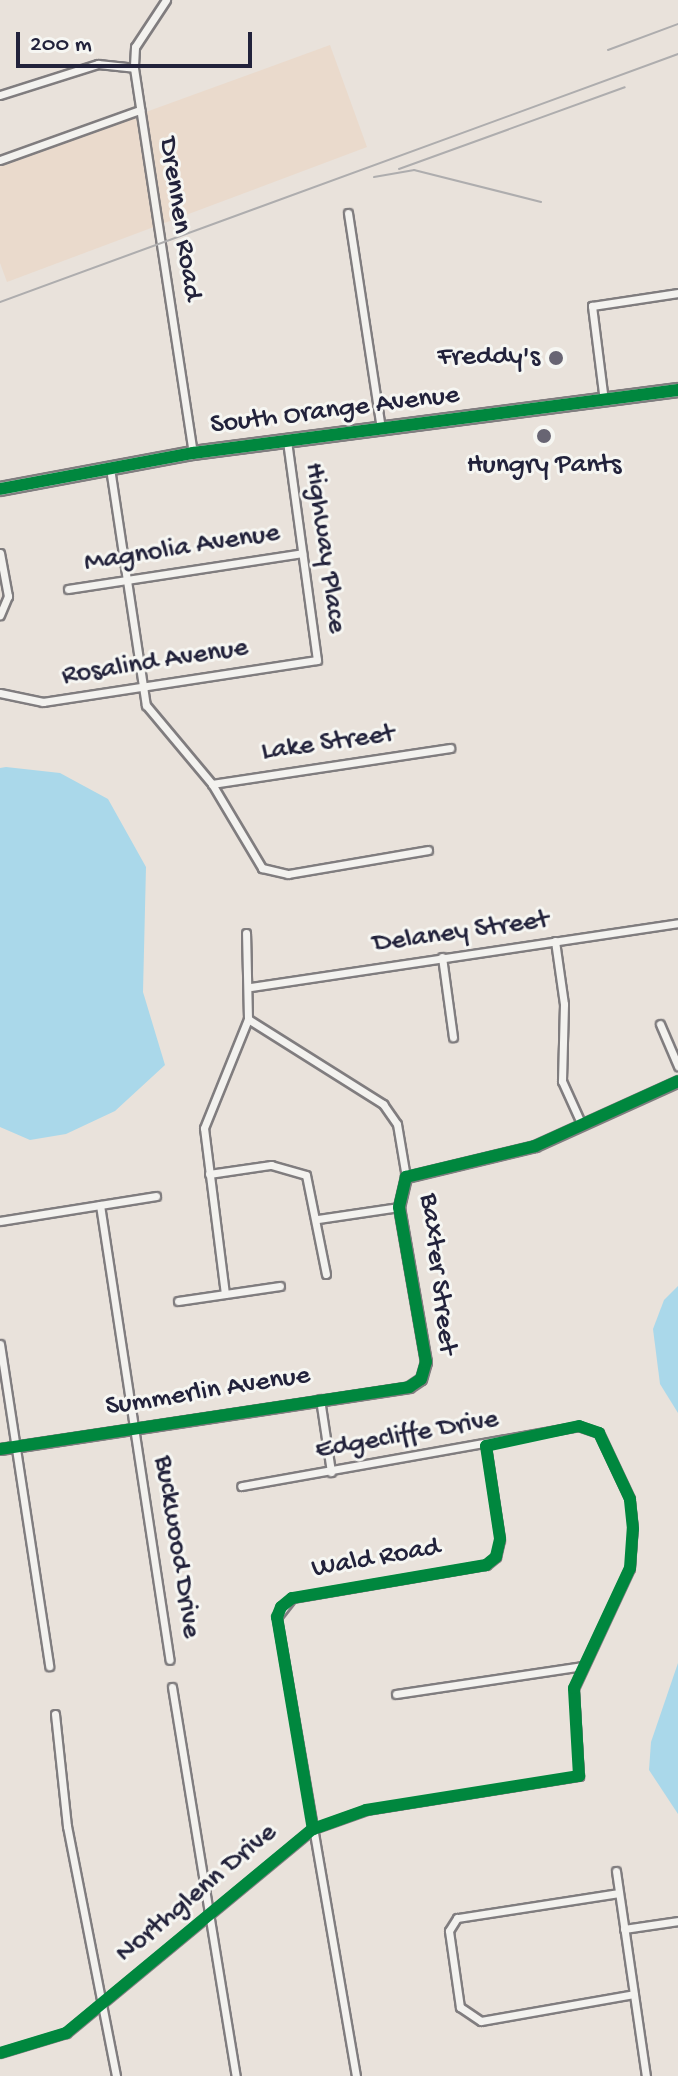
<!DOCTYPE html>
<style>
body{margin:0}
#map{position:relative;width:678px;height:2076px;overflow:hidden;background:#e9e2db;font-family:"Gochi Hand",sans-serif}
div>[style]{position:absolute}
.built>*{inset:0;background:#eadacc}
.water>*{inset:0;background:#aad8ea}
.roads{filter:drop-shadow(2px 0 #807d7f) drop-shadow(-2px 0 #807d7f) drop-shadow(0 2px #807d7f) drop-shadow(0 -2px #807d7f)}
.minor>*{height:7px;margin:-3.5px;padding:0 3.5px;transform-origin:3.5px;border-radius:3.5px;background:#f3f2ef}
.tertiary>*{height:9px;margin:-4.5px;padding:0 4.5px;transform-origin:4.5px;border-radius:4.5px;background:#f3f2ef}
.primary>*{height:12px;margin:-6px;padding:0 6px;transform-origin:6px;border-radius:6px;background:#f3f2ef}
.rail>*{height:2px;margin:-1px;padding:0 1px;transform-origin:1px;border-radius:1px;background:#aeadae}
.cycleway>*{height:12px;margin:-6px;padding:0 6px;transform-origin:6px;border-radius:6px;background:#00873e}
.dots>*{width:22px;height:22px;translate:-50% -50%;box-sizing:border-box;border:4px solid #f6f6f2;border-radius:50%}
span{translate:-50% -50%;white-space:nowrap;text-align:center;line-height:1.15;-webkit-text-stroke:6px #f6f6f2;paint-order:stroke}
.street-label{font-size:28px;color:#22223b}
.poi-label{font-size:28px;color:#22223b}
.right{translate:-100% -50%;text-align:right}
.scale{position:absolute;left:16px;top:32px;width:236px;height:36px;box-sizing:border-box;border:4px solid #22223b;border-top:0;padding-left:10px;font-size:24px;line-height:28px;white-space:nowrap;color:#22223b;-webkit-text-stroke:6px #f6f6f2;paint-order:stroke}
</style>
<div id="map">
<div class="built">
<i style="clip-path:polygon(330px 45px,367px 147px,7px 282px,0 263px,0 165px)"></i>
</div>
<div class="water">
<i style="clip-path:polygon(6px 767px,60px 773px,108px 799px,146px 867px,143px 992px,165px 1065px,115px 1111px,66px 1134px,30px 1140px,0 1127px,0 768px)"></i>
<i style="clip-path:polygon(678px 1286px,678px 1413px,660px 1384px,653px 1329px,664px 1300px)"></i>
<i style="clip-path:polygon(678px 1663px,678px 1814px,649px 1770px,651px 1742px)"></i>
</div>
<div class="roads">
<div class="minor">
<i style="left:166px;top:0;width:56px;rotate:123.4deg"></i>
<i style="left:135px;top:47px;width:21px;rotate:93deg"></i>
<i style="left:134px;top:68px;width:389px;rotate:81.3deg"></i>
<i style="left:0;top:95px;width:103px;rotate:-17.6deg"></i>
<i style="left:98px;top:64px;width:36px;rotate:6deg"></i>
<i style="left:0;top:160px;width:149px;rotate:-19.7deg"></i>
<i style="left:348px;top:213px;width:219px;rotate:81.3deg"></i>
<i style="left:604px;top:401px;width:96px;rotate:-97.2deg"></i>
<i style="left:592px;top:306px;width:87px;rotate:-8.6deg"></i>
<i style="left:110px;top:468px;width:240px;rotate:81.4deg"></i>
<i style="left:146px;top:705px;width:103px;rotate:50.1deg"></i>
<i style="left:212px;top:784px;width:98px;rotate:59.2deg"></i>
<i style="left:262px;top:868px;width:27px;rotate:13deg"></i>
<i style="left:288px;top:874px;width:142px;rotate:-9.7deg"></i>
<i style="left:0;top:553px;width:44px;rotate:79.5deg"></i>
<i style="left:8px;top:596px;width:21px;rotate:113deg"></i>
<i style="left:68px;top:589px;width:237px;rotate:-8.7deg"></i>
<i style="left:0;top:693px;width:44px;rotate:11.8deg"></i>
<i style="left:43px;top:702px;width:277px;rotate:-8.7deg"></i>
<i style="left:317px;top:660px;width:221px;rotate:-97.8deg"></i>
<i style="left:212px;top:784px;width:241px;rotate:-8.6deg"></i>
<i style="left:555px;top:941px;width:64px;rotate:81.9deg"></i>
<i style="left:564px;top:1004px;width:77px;rotate:91.5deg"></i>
<i style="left:562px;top:1081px;width:48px;rotate:65.6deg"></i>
<i style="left:442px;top:957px;width:81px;rotate:82.2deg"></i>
<i style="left:251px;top:987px;width:432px;rotate:-8.5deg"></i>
<i style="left:248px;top:1019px;width:160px;rotate:32.2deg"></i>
<i style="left:383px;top:1104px;width:24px;rotate:55deg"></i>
<i style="left:397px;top:1124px;width:54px;rotate:80.4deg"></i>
<i style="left:660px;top:1024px;width:46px;rotate:66.8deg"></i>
<i style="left:209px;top:1174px;width:63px;rotate:-8.3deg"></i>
<i style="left:271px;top:1165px;width:36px;rotate:16deg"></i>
<i style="left:306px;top:1175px;width:101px;rotate:78.6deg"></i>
<i style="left:100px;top:1205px;width:460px;rotate:81.3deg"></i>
<i style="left:318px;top:1219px;width:82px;rotate:-8.4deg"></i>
<i style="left:0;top:1221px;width:158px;rotate:-9.1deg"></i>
<i style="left:225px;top:1294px;width:167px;rotate:-97.2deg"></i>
<i style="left:204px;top:1128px;width:118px;rotate:-68deg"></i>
<i style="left:248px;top:1019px;width:86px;rotate:-91.3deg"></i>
<i style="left:178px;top:1301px;width:103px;rotate:-8.4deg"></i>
<i style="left:0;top:1344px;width:326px;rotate:81.3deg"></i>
<i style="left:320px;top:1399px;width:74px;rotate:81.4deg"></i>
<i style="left:172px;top:1687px;width:394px;rotate:80.7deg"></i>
<i style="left:396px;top:1694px;width:189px;rotate:-8.5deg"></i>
<i style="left:55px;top:1714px;width:113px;rotate:83.9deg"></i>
<i style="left:67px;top:1826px;width:255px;rotate:78.9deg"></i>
<i style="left:616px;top:1871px;width:207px;rotate:81.7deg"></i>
<i style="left:619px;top:1893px;width:164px;rotate:171.2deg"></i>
<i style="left:457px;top:1918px;width:15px;rotate:122deg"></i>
<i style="left:449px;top:1931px;width:77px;rotate:81.8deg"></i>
<i style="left:460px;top:2007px;width:25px;rotate:34deg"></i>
<i style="left:481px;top:2021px;width:155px;rotate:-10deg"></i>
<i style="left:624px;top:1929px;width:55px;rotate:-8.4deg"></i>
<i style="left:0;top:2053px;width:69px;rotate:-16.9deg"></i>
<i style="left:66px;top:2033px;width:320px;rotate:-39.6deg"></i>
<i style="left:313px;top:1829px;width:56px;rotate:-19.7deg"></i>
<i style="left:366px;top:1810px;width:216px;rotate:-9.1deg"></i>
<i style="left:579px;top:1776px;width:88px;rotate:-93.3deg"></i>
<i style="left:574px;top:1688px;width:132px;rotate:-65deg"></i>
<i style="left:630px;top:1568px;width:39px;rotate:-86deg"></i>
<i style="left:633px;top:1529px;width:30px;rotate:-96deg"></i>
<i style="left:630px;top:1499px;width:73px;rotate:-115.2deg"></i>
<i style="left:599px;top:1433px;width:21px;rotate:-161deg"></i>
<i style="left:579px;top:1426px;width:343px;rotate:169.9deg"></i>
<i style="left:356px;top:2076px;width:466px;rotate:-99.8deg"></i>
<i style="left:277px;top:1617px;width:24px;rotate:-52deg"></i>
<i style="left:292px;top:1598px;width:197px;rotate:-9.7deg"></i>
<i style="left:486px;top:1565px;width:13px;rotate:-39deg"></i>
<i style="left:496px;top:1557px;width:18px;rotate:-77deg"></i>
<i style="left:500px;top:1539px;width:94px;rotate:-98.6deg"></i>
</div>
<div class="tertiary">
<i style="left:0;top:1449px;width:414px;rotate:-8.6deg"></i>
<i style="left:409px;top:1387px;width:14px;rotate:-34deg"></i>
<i style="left:421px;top:1379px;width:18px;rotate:-74deg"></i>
<i style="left:426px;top:1362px;width:157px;rotate:-99.9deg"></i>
<i style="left:399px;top:1207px;width:31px;rotate:-77deg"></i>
<i style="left:406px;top:1177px;width:133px;rotate:-13.5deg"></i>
<i style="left:535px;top:1146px;width:157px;rotate:-24.4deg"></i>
</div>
<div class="primary">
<i style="left:0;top:489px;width:196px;rotate:-10.6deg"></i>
<i style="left:193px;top:453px;width:489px;rotate:-7.4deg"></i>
</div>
</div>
<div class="rail">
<i style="left:608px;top:50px;width:75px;rotate:-20.4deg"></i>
<i style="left:399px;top:169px;width:240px;rotate:-19.9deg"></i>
<i style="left:374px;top:177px;width:41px;rotate:-9.9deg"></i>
<i style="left:414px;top:170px;width:131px;rotate:14.1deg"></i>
<i style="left:0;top:302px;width:722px;rotate:-20.09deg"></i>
</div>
<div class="cycleway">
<i style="left:0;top:489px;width:196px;rotate:-10.6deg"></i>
<i style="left:193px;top:453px;width:489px;rotate:-7.4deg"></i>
<i style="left:0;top:1449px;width:414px;rotate:-8.6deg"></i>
<i style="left:409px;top:1387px;width:14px;rotate:-34deg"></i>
<i style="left:421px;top:1379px;width:18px;rotate:-74deg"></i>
<i style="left:426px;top:1362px;width:157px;rotate:-99.9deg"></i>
<i style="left:399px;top:1207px;width:31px;rotate:-77deg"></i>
<i style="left:406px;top:1177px;width:133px;rotate:-13.5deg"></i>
<i style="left:535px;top:1146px;width:157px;rotate:-24.4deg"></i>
<i style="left:0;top:2053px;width:69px;rotate:-16.9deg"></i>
<i style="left:66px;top:2033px;width:320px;rotate:-39.6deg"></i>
<i style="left:313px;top:1829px;width:56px;rotate:-19.7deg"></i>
<i style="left:366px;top:1810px;width:216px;rotate:-9.1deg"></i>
<i style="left:579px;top:1776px;width:88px;rotate:-93.3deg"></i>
<i style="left:574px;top:1688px;width:132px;rotate:-65deg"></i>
<i style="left:630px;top:1568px;width:39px;rotate:-86deg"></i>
<i style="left:633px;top:1529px;width:30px;rotate:-96deg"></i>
<i style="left:630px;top:1499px;width:73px;rotate:-115.2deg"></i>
<i style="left:599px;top:1433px;width:21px;rotate:-161deg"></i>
<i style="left:579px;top:1426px;width:95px;rotate:167.9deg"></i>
<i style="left:486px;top:1446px;width:94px;rotate:81.4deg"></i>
<i style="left:500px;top:1539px;width:18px;rotate:103deg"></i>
<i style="left:496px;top:1557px;width:13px;rotate:141deg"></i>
<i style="left:486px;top:1565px;width:197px;rotate:170.3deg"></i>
<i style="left:292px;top:1598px;width:14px;rotate:141deg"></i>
<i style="left:281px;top:1607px;width:11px;rotate:112deg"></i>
<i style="left:277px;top:1617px;width:215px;rotate:80.4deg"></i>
</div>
<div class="dots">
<i style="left:556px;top:358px;background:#686573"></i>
<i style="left:544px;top:436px;background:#686573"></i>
</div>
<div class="street-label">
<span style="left:179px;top:219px;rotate:81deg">Drennen Road</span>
<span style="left:335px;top:411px;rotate:-7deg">South Orange Avenue</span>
<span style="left:324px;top:548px;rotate:82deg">Highway Place</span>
<span style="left:182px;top:549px;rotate:-9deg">Magnolia Avenue</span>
<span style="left:155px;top:663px;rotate:-9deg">Rosalind Avenue</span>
<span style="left:328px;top:744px;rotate:-8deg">Lake Street</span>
<span style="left:461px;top:933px;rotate:-8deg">Delaney Street</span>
<span style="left:437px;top:1274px;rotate:83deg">Baxter Street</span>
<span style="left:208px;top:1392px;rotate:-9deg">Summerlin Avenue</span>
<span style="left:407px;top:1436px;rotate:-10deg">Edgecliffe Drive</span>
<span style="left:176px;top:1547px;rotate:81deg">Buckwood Drive</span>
<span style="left:376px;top:1559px;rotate:-10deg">Wald Road</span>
<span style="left:197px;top:1894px;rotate:-40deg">Northglenn Drive</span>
</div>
<div class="poi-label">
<span class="right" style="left:540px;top:358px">Freddy's</span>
<span style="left:544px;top:466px">Hungry Pants</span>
</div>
<div class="scale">200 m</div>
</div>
